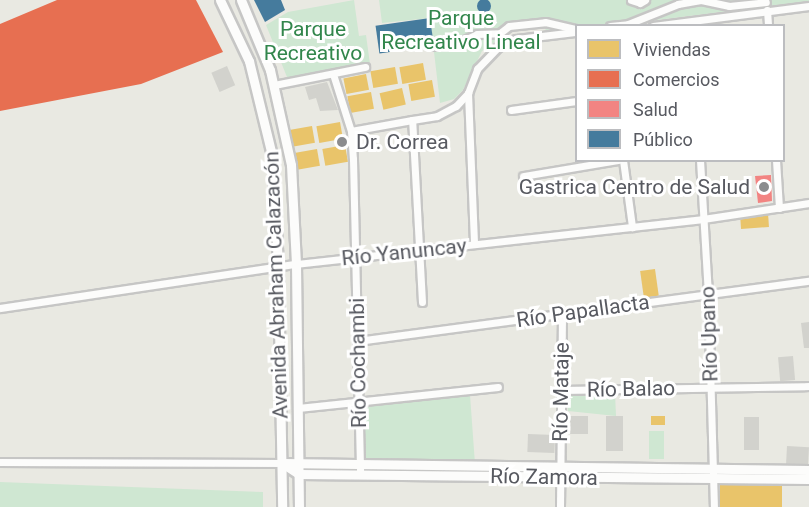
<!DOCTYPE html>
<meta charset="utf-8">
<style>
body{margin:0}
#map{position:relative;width:809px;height:507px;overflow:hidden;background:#e9e9e2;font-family:Roboto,sans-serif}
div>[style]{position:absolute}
.green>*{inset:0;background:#cfe7d2;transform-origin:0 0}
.homes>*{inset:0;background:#e9c46a;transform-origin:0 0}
.shops>*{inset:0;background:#e76f51}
.health>*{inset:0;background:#f28482}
.public>*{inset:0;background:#457b9d;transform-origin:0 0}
.round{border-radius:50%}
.building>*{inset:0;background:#d2d2cd;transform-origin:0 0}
.roads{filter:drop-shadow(2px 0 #c6c6c5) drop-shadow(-2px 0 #c6c6c5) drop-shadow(0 2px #c6c6c5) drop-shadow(0 -2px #c6c6c5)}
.street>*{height:7px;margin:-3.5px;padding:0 3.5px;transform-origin:3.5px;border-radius:3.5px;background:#fcfcfb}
.secondary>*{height:9px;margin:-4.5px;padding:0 4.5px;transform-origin:4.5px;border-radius:4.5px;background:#fcfcfb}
.dots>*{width:16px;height:16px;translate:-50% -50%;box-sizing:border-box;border:3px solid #fff;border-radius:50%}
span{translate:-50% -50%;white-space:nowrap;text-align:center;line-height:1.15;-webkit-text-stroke:6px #fff;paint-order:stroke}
.park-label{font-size:21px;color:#32864c}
.poi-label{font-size:21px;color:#585a61}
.left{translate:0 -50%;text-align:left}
.right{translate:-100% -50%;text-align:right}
.street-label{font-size:21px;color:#585a61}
.legend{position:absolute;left:575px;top:24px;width:210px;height:138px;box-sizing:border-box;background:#fff;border:2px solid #bcbdc0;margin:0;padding:8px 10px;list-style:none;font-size:18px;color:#585a61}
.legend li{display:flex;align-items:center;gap:12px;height:30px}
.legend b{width:30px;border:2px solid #bcbdc0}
</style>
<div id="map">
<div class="green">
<i style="clip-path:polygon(354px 0,359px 36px,366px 35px,370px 64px,292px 78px,287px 77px,266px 25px,288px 12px)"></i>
<i style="clip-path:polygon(379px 0,809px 0,809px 1px,617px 25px,576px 26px,576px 30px,550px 33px,541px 26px,511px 31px,482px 51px,463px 90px,454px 99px,440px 103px,430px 18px,382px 23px)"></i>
<i style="clip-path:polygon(568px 392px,615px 393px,616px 416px,568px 411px)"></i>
<i style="clip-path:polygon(470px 395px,475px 464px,364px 461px,364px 407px)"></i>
<i style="left:649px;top:431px;width:15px;height:28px"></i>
<i style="clip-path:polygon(0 482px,263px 492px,263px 507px,0 507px)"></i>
</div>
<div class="homes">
<i style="left:423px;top:63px;width:17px;height:24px;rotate:80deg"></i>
<i style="left:395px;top:67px;width:17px;height:25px;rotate:80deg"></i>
<i style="left:366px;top:74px;width:16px;height:23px;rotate:79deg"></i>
<i style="left:432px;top:80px;width:17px;height:24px;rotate:80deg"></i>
<i style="left:402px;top:88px;width:17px;height:23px;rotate:77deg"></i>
<i style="left:371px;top:92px;width:17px;height:24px;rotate:80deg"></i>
<i style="left:340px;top:122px;width:17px;height:24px;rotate:80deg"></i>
<i style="left:312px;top:126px;width:17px;height:23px;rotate:80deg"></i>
<i style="left:345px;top:145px;width:17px;height:23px;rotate:80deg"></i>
<i style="left:317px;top:149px;width:17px;height:23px;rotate:80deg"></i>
<i style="left:768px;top:213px;width:14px;height:28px;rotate:86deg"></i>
<i style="left:655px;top:269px;width:27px;height:15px;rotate:82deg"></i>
<i style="left:651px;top:416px;width:14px;height:9px"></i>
<i style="left:720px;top:483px;width:62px;height:24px"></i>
</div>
<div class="shops">
<i style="clip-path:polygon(57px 0,196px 0,223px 52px,141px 84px,0 111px,0 24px)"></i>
</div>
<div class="health">
<i style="clip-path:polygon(771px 175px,772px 201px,758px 203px,755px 176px)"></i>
</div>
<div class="public">
<i class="round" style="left:477px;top:-1px;width:14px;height:14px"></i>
<i style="clip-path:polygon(254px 0,281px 0,285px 10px,265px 22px)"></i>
<i style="left:430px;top:18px;width:28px;height:55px;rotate:82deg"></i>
</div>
<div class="building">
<i style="left:227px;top:66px;width:21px;height:17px;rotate:67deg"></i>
<i style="clip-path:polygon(327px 82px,338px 110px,320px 111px,316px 98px,309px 100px,305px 87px)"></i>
<i style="clip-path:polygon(809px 322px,809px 348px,804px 348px,801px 323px)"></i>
<i style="left:793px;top:356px;width:24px;height:15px;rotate:85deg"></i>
<i style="left:570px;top:416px;width:18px;height:18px"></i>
<i style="left:606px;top:416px;width:17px;height:35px"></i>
<i style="left:744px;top:417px;width:15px;height:33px"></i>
<i style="left:528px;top:434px;width:27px;height:18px;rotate:2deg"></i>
<i style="left:787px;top:446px;width:22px;height:20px;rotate:3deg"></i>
</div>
<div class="roads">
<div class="street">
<i style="left:631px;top:0;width:9px;rotate:18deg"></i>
<i style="left:640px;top:3px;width:6px;rotate:-31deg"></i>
<i style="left:701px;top:0;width:29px;rotate:12deg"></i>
<i style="left:729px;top:6px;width:37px;rotate:-6deg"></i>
<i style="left:767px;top:10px;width:16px;rotate:86deg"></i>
<i style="left:610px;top:26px;width:18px;rotate:-6deg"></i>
<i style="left:628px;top:24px;width:54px;rotate:-21.8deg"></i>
<i style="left:678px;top:4px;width:23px;rotate:-10deg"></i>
<i style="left:653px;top:26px;width:157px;rotate:-7.3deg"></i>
<i style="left:434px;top:46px;width:24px;rotate:-7deg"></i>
<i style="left:458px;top:43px;width:21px;rotate:-25deg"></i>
<i style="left:477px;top:34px;width:23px;rotate:-2deg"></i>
<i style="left:500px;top:33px;width:11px;rotate:-38deg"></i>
<i style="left:509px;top:26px;width:36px;rotate:-6deg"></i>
<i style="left:545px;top:22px;width:32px;rotate:13deg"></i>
<i style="left:333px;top:74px;width:60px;rotate:72.5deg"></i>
<i style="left:351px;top:131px;width:28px;rotate:86deg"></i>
<i style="left:353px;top:159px;width:316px;rotate:88.7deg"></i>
<i style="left:274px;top:85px;width:93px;rotate:-11.2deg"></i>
<i style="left:468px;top:93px;width:151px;rotate:87.7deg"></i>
<i style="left:511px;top:110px;width:66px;rotate:-7.9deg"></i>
<i style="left:351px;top:131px;width:62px;rotate:-10.2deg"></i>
<i style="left:623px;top:160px;width:68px;rotate:82.3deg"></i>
<i style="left:700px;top:160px;width:134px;rotate:86.6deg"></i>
<i style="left:708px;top:294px;width:213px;rotate:88.4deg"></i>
<i style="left:776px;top:160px;width:48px;rotate:86.4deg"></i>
<i style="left:523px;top:176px;width:97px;rotate:-9.5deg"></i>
<i style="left:422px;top:302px;width:182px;rotate:-93.1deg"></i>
<i style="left:412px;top:120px;width:25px;rotate:-9deg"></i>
<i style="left:437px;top:116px;width:21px;rotate:-28deg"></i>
<i style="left:456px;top:106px;width:18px;rotate:-47deg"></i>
<i style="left:468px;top:93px;width:26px;rotate:-69deg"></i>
<i style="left:477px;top:69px;width:30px;rotate:-46deg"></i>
<i style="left:498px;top:47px;width:20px;rotate:-24deg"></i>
<i style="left:516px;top:39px;width:60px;rotate:-6.7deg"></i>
<i style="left:0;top:308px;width:299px;rotate:-8.5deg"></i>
<i style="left:296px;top:264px;width:409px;rotate:-6.3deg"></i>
<i style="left:703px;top:219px;width:107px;rotate:-8.6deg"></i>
<i style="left:357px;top:341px;width:456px;rotate:-7.6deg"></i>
<i style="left:561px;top:390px;width:248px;rotate:-0.9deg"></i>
<i style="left:298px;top:408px;width:201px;rotate:-6deg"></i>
<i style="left:0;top:462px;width:282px;rotate:0.2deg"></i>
<i style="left:560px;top:507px;width:193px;rotate:-89.4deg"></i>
</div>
<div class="secondary">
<i style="left:220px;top:0;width:68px;rotate:64.6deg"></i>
<i style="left:249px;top:61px;width:97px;rotate:76.3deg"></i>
<i style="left:272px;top:155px;width:112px;rotate:86.9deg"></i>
<i style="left:278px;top:267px;width:240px;rotate:89deg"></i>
<i style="left:241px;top:0;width:76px;rotate:67.5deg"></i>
<i style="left:270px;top:70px;width:97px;rotate:77.5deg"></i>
<i style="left:291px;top:165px;width:99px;rotate:87.1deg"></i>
<i style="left:296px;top:264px;width:243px;rotate:89.3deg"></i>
<i style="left:282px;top:463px;width:20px;rotate:33deg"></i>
<i style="left:299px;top:474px;width:510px;rotate:0.56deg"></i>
<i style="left:282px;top:463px;width:527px;rotate:0.76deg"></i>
</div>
</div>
<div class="dots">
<i style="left:342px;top:142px;background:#8b8c8e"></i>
<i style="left:764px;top:187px;background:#8b8c8e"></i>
</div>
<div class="park-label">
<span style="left:461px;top:30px">Parque<br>Recreativo Lineal</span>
<span style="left:313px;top:41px">Parque<br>Recreativo</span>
</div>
<div class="poi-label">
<span class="left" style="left:356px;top:142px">Dr. Correa</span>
<span class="right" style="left:750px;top:187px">Gastrica Centro de Salud</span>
</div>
<div class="street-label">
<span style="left:404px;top:252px;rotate:-6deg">Río Yanuncay</span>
<span style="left:276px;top:285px;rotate:-92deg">Avenida Abraham Calazacón</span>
<span style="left:583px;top:311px;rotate:-8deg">Río Papallacta</span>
<span style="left:709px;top:334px;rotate:-92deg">Río Upano</span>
<span style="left:358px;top:363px;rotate:-91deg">Río Cochambi</span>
<span style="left:631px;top:389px;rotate:-1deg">Río Balao</span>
<span style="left:561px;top:392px;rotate:-89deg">Río Mataje</span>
<span style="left:544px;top:477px;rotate:1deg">Río Zamora</span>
</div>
<ul class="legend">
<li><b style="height:16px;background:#e9c46a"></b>Viviendas</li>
<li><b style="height:16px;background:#e76f51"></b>Comercios</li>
<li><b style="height:16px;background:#f28482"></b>Salud</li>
<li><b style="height:16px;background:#457b9d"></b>Público</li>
</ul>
</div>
